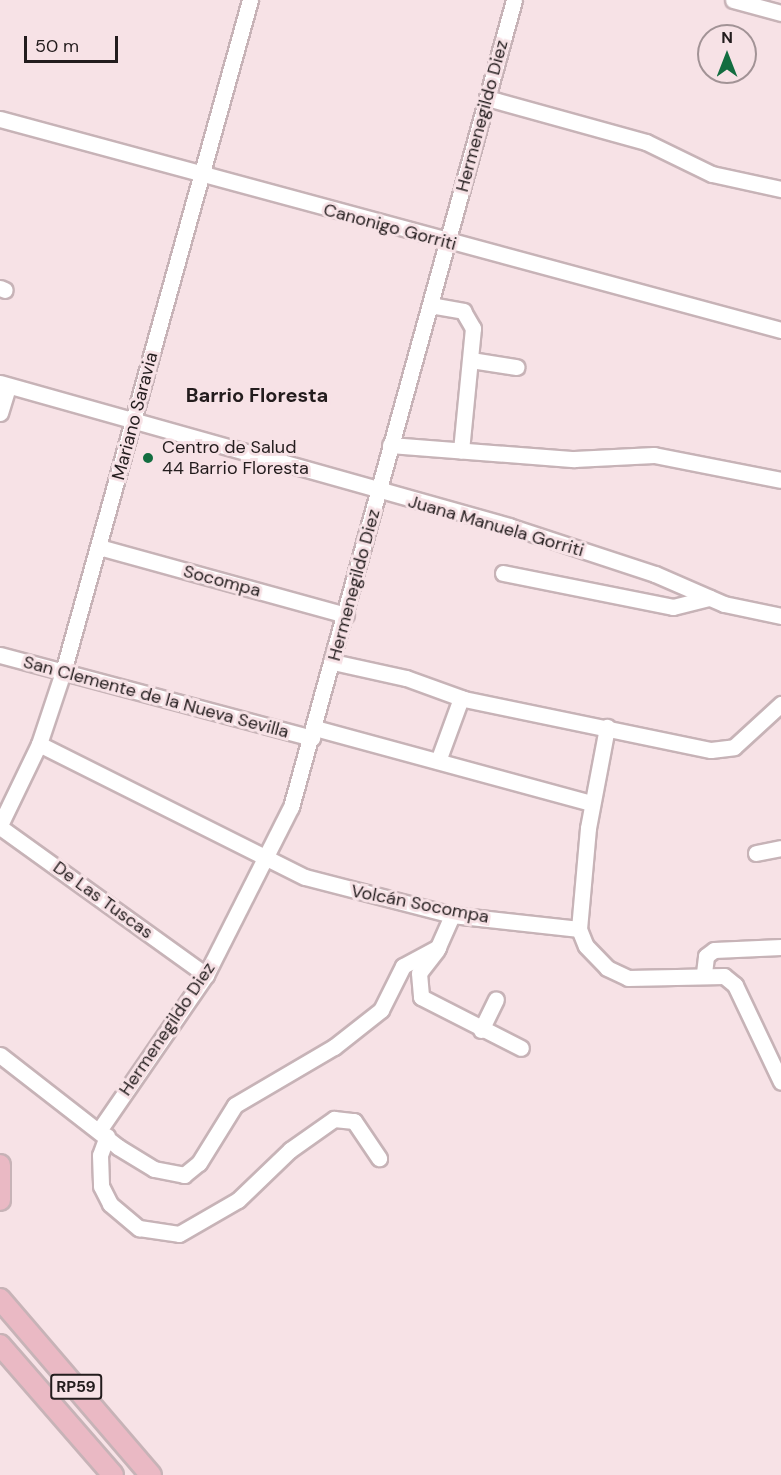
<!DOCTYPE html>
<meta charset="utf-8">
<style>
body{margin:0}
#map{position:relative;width:781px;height:1475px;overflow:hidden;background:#f7e2e6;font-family:"DM Sans",sans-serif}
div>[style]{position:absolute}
.roads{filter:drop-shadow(2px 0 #c7b3b7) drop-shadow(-2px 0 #c7b3b7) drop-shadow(0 2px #c7b3b7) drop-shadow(0 -2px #c7b3b7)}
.minor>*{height:15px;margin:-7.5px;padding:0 7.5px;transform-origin:7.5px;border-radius:7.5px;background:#fff}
.major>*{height:20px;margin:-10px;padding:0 10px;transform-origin:10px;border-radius:10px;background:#eab9c4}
.dots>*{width:16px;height:16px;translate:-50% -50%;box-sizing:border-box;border:3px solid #f7e2e6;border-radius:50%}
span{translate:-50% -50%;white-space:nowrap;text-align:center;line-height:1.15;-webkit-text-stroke:6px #f7e2e6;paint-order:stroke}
.shield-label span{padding:2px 4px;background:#f7e2e6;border:2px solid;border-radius:4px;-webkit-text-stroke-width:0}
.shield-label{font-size:16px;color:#231c1d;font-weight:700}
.street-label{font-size:18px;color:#231c1d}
.poi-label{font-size:18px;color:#231c1d}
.left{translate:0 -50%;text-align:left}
.neighbourhood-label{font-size:20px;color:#231c1d;font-weight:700}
.north{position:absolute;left:697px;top:24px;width:60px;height:60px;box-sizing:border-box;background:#f7e2e6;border:2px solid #a29396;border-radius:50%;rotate:0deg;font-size:16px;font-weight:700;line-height:24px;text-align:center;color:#231c1d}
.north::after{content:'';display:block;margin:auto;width:21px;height:27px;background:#136d40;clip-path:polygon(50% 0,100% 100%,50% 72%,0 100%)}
.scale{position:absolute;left:24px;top:36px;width:94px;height:27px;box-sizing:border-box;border:3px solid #231c1d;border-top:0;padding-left:8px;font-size:18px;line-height:21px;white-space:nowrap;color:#231c1d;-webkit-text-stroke:4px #f7e2e6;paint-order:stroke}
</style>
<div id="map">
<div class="roads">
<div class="minor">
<i style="left:733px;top:0;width:50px;rotate:15.2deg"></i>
<i style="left:487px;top:98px;width:165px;rotate:15.5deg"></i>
<i style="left:646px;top:142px;width:73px;rotate:25.9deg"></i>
<i style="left:712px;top:174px;width:71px;rotate:12.3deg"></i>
<i style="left:0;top:119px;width:809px;rotate:15.12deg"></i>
<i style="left:0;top:288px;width:5px;rotate:22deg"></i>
<i style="left:430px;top:305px;width:34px;rotate:10deg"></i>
<i style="left:463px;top:311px;width:20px;rotate:60deg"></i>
<i style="left:473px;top:328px;width:123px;rotate:95.6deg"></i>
<i style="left:471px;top:360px;width:46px;rotate:8.8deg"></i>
<i style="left:0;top:383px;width:529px;rotate:15.69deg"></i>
<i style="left:509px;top:526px;width:154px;rotate:18.2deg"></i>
<i style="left:655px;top:574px;width:75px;rotate:23.5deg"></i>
<i style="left:724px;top:604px;width:58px;rotate:11.9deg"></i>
<i style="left:0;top:413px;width:28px;rotate:-73deg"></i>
<i style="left:390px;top:445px;width:185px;rotate:4.4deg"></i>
<i style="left:574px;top:459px;width:80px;rotate:-2.9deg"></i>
<i style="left:654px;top:455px;width:129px;rotate:11.1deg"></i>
<i style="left:99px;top:547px;width:256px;rotate:15.4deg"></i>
<i style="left:503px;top:573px;width:173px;rotate:11.3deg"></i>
<i style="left:673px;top:607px;width:38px;rotate:-14deg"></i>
<i style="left:0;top:655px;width:323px;rotate:14.9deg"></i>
<i style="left:333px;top:662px;width:75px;rotate:12.4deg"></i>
<i style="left:406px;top:678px;width:62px;rotate:19.9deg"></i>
<i style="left:464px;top:699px;width:252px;rotate:11.7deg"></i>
<i style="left:711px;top:750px;width:23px;rotate:-7deg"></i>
<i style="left:734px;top:747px;width:64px;rotate:-42.5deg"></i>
<i style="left:315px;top:728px;width:287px;rotate:15.2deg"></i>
<i style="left:39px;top:744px;width:297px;rotate:26.6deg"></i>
<i style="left:305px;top:877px;width:152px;rotate:14.5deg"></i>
<i style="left:452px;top:915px;width:128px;rotate:6.3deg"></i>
<i style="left:579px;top:929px;width:18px;rotate:68deg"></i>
<i style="left:586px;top:946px;width:30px;rotate:46deg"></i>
<i style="left:607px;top:968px;width:23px;rotate:25deg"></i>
<i style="left:628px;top:978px;width:96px;rotate:-1.2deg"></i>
<i style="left:724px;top:976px;width:14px;rotate:39deg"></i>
<i style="left:735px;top:985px;width:107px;rotate:64.6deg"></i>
<i style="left:438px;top:761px;width:67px;rotate:-69.9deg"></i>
<i style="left:0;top:825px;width:90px;rotate:-64.3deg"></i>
<i style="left:39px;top:744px;width:76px;rotate:-71.6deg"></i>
<i style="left:63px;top:672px;width:698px;rotate:-74.45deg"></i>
<i style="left:0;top:827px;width:254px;rotate:35.7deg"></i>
<i style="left:756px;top:853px;width:25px;rotate:-11deg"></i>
<i style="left:579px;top:929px;width:101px;rotate:-84.9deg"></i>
<i style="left:588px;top:828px;width:103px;rotate:-79.3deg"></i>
<i style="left:437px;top:950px;width:29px;rotate:128deg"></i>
<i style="left:419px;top:973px;width:24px;rotate:85deg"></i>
<i style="left:421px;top:997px;width:112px;rotate:27deg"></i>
<i style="left:704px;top:973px;width:17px;rotate:-83deg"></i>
<i style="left:706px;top:956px;width:10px;rotate:-37deg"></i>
<i style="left:714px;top:950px;width:67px;rotate:-2.6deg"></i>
<i style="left:481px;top:1030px;width:34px;rotate:-64deg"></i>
<i style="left:0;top:1055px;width:150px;rotate:37.9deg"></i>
<i style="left:118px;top:1147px;width:42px;rotate:31.4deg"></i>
<i style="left:154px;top:1169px;width:31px;rotate:11deg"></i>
<i style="left:184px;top:1175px;width:19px;rotate:-39deg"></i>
<i style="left:199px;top:1163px;width:68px;rotate:-58.2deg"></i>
<i style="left:235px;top:1105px;width:115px;rotate:-30.4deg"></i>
<i style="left:334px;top:1047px;width:60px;rotate:-38.2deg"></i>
<i style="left:381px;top:1010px;width:49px;rotate:-63.4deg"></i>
<i style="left:403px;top:966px;width:40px;rotate:-28deg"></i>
<i style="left:438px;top:947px;width:35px;rotate:-66deg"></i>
<i style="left:100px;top:1129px;width:187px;rotate:-55.5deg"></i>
<i style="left:206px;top:975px;width:188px;rotate:-63.2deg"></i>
<i style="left:291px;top:807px;width:837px;rotate:-74.55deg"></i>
<i style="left:107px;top:1136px;width:20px;rotate:110deg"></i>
<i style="left:100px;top:1155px;width:31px;rotate:88deg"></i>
<i style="left:101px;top:1186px;width:20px;rotate:63deg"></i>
<i style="left:110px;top:1204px;width:38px;rotate:40deg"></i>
<i style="left:139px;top:1228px;width:40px;rotate:8.5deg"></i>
<i style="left:179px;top:1234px;width:68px;rotate:-30deg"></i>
<i style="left:238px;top:1200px;width:72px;rotate:-43.9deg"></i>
<i style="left:290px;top:1150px;width:54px;rotate:-35.2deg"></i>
<i style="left:334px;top:1119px;width:20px;rotate:6deg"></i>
<i style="left:354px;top:1121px;width:45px;rotate:56deg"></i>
</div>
<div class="major">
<i style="left:0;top:1165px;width:35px;rotate:90deg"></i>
<i style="left:0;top:1299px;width:232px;rotate:49.4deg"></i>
<i style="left:0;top:1345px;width:172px;rotate:49deg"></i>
</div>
</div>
<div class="dots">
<i style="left:148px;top:458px;background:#136d40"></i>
</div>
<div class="shield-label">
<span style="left:76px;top:1387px">RP59</span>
</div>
<div class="street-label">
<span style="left:482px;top:116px;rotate:-75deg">Hermenegildo Diez</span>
<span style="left:390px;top:227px;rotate:15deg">Canonigo Gorriti</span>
<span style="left:135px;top:416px;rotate:-75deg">Mariano Saravia</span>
<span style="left:496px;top:526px;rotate:16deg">Juana Manuela Gorriti</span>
<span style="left:222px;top:581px;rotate:15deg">Socompa</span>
<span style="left:354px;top:585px;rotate:-75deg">Hermenegildo Diez</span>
<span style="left:156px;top:697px;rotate:15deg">San Clemente de la Nueva Sevilla</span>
<span style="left:103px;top:900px;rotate:36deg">De Las Tuscas</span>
<span style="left:420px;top:904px;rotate:11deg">Volcán Socompa</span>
<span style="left:167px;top:1029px;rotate:-56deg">Hermenegildo Diez</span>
</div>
<div class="poi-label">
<span class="left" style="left:162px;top:458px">Centro de Salud<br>44 Barrio Floresta</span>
</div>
<div class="neighbourhood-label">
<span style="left:257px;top:395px">Barrio Floresta</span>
</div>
<div class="north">N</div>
<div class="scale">50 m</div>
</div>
